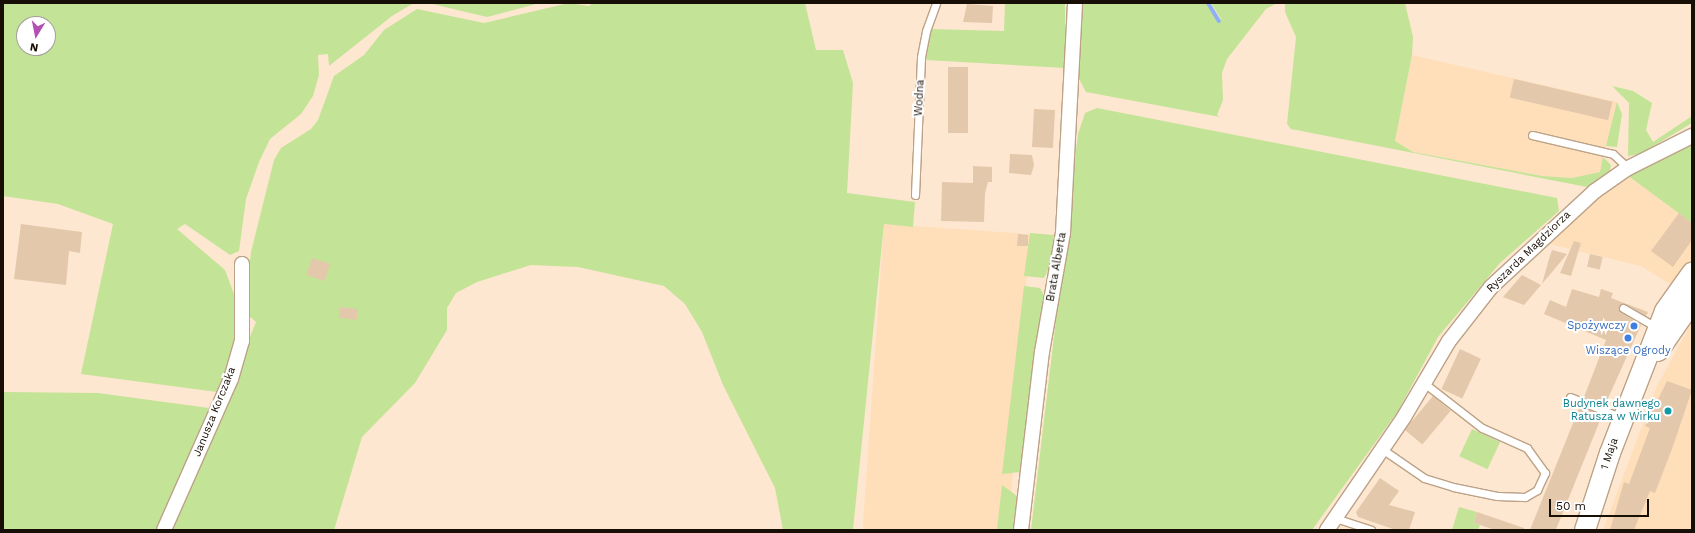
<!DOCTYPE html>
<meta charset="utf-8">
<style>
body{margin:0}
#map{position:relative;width:1695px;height:533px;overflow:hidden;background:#fee7d0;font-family:"Work Sans",sans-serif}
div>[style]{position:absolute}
.built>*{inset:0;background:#ffdeba;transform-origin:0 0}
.green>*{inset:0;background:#c3e397;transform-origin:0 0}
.stream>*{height:4px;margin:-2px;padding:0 2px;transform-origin:2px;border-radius:2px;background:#8cb0f2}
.building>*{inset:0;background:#e3c8ab;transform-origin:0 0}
.roads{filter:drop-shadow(1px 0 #bca286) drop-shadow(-1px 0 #bca286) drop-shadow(0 1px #bca286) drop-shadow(0 -1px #bca286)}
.lane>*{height:7px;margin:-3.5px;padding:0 3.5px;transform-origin:3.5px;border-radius:3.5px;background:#fff}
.street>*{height:14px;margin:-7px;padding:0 7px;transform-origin:7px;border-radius:7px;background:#fff}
.secondary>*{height:20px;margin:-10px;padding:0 10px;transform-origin:10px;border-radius:10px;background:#fff}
.dots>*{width:11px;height:11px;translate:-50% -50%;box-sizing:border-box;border:2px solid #fff;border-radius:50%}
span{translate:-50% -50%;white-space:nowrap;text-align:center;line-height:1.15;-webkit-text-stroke:4px #fff;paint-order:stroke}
.street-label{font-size:11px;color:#170e05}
.shop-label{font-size:11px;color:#366cbe}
.right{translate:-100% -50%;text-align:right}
.culture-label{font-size:11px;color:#0d838f}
.frame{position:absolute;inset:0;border:4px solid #170e05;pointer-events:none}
.north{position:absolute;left:16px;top:16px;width:40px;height:40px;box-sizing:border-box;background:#fff;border:1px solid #a29f9b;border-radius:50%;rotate:190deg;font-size:11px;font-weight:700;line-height:16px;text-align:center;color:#170e05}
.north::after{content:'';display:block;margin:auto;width:14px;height:18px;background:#b44fb3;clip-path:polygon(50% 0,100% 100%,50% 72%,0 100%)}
.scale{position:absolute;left:1549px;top:499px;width:100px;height:18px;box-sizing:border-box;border:2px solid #170e05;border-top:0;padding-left:5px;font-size:12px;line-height:14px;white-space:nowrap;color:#170e05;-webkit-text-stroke:3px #fff;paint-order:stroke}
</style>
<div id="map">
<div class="built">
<i style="clip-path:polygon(1412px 55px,1617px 102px,1600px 172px,1572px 178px,1542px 176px,1413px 152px,1395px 141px)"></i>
<i style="clip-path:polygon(1627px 175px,1692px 223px,1692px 260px,1675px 287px,1641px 266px,1545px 243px)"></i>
<i style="left:884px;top:224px;width:146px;height:308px;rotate:4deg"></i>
<i style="clip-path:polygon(1692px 322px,1692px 530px,1603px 530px,1657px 386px)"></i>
</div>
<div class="green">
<i style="clip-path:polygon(evenodd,3px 3px,426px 3px,412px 4px,392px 16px,329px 66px,328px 54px,318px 55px,319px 75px,313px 96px,301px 114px,270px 139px,259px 162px,246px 199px,239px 251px,230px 255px,185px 224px,177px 229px,225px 270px,234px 294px,236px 330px,230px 360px,217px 392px,81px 374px,113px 224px,58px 204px,3px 196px,3px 3px,24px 24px,48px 24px,48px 48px,24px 48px,24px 24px)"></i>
<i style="clip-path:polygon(428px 3px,540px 3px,487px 17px)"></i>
<i style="clip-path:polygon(569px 3px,589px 6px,593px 3px,805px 3px,816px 50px,843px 50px,853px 83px,847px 193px,915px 202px,913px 227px,884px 224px,853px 530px,783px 530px,775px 488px,723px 385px,702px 332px,685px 304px,664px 286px,578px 267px,531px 265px,477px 282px,456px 293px,447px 308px,447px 330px,415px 383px,362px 437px,334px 530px,171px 530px,256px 322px,246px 313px,245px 300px,251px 252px,274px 160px,281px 148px,311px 129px,318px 120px,334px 76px,364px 55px,384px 30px,417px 9px,484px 23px)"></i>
<i style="clip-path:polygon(1005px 3px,1065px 3px,1065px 68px,926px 60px,931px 29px,1004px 31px)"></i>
<i style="clip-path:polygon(1079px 3px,1206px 3px,1218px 23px,1221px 19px,1211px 3px,1277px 3px,1266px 9px,1227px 59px,1222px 73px,1223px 100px,1217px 115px,1220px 117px,1086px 92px,1079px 79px)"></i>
<i style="clip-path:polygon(1285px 3px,1405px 3px,1413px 37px,1412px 55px,1395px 141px,1413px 152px,1542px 176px,1572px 178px,1600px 172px,1603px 157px,1611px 165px,1609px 175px,1587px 187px,1291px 129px,1287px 124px,1296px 37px,1285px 12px)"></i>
<i style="clip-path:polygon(1612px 86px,1633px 91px,1652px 103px,1646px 130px,1653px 142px,1692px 116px,1692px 123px,1640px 154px,1628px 156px,1629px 103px)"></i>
<i style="clip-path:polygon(1617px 102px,1622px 114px,1617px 147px,1606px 146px)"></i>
<i style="clip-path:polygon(1097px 108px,1557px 198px,1559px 211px,1500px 263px,1438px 337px,1398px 411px,1312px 530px,1031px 530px,1078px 134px,1085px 113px)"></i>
<i style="clip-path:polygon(1692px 142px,1692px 223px,1627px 175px)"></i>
<i style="clip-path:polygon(1030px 233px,1054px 235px,1049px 268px,1044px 278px,1024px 276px)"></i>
<i style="clip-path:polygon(1024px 286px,1040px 288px,1046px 299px,1021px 472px,1002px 474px)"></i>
<i style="clip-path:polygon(3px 392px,98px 393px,209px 408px,156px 530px,3px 530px)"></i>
<i style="left:1472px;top:429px;width:31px;height:30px;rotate:25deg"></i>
<i style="clip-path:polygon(1002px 485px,1017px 496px,1013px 530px,997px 530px)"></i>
<i style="clip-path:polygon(1459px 507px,1477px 512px,1474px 523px,1480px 525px,1478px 530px,1452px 530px)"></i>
</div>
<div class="stream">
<i style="left:1208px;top:3px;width:21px;rotate:59deg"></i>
</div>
<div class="building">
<i style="clip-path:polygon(967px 4px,993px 6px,992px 23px,963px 22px)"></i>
<i style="left:948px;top:67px;width:20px;height:66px"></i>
<i style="left:1514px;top:79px;width:101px;height:19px;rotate:13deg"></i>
<i style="left:1034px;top:109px;width:21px;height:38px;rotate:3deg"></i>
<i style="clip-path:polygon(1010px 154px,1032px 155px,1034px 165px,1031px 175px,1009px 173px)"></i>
<i style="clip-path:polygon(973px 166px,992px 167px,992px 182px,988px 182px,985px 193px,984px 222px,941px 221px,942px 182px,973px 183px)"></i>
<i style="clip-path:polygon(1679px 213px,1692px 223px,1692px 240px,1673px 267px,1651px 251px)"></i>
<i style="clip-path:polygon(21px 224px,82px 232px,80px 253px,69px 251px,66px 285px,14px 279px)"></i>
<i style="clip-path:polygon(1018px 234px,1028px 235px,1028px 246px,1017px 246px)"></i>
<i style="clip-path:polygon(1574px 241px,1581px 243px,1571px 276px,1560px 273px)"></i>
<i style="clip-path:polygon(1552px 250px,1567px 254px,1542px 284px,1549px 259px)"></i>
<i style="left:1590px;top:254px;width:13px;height:13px;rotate:13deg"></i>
<i style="left:312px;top:258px;width:19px;height:18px;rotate:18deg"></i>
<i style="clip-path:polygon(1522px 275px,1541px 285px,1524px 305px,1503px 297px)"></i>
<i style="clip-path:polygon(1572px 289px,1599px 297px,1601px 289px,1613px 293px,1611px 298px,1648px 312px,1646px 316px,1625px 304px,1619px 306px,1620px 312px,1641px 325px,1605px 405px,1584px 397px,1606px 340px,1544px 314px,1550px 300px,1566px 307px)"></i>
<i style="left:340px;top:307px;width:18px;height:11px;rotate:6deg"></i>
<i style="left:1460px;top:349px;width:23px;height:44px;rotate:25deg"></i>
<i style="clip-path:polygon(1667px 381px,1692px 390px,1672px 449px,1655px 493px,1650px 491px,1634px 530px,1610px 530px,1624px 482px,1629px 484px,1650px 428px,1645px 426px)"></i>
<i style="left:1433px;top:396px;width:23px;height:44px;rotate:40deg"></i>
<i style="left:1580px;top:406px;width:24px;height:132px;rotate:22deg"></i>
<i style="clip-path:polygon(1380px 478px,1399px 491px,1389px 505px,1415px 512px,1409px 530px,1396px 530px,1358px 517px,1356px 512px)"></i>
<i style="clip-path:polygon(1477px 512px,1524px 528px,1524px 530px,1495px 530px,1474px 523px)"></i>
</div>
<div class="roads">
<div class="lane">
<i style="left:1532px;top:135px;width:83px;rotate:13.2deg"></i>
<i style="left:1613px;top:154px;width:21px;rotate:43deg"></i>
<i style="left:915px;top:195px;width:138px;rotate:-87.5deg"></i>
<i style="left:921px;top:57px;width:26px;rotate:-79deg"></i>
<i style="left:926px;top:31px;width:30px;rotate:-70deg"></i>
<i style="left:1623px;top:308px;width:39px;rotate:30deg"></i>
<i style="left:1570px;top:397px;width:57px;rotate:21.6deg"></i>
<i style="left:1382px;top:449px;width:51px;rotate:34.6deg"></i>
<i style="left:1424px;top:478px;width:30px;rotate:17deg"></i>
<i style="left:1453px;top:487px;width:45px;rotate:11.6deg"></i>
<i style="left:1497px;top:496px;width:28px;rotate:2deg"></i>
<i style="left:1525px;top:497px;width:14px;rotate:-30deg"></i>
<i style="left:1537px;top:490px;width:19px;rotate:-65deg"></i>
<i style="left:1545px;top:473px;width:31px;rotate:-126deg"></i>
<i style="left:1527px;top:448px;width:49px;rotate:-156deg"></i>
<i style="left:1482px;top:428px;width:73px;rotate:-142.2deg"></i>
<i style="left:1335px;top:518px;width:38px;rotate:18deg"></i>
</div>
<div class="street">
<i style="left:164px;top:530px;width:165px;rotate:-66.1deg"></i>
<i style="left:231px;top:379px;width:40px;rotate:-74deg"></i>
<i style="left:242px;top:341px;width:77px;rotate:-90deg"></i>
<i style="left:1021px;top:530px;width:179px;rotate:-83.3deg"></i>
<i style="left:1042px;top:352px;width:121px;rotate:-80deg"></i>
<i style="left:1063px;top:233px;width:230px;rotate:-87deg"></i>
<i style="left:1327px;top:530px;width:137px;rotate:-55.7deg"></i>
<i style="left:1404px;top:417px;width:88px;rotate:-59.4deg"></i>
<i style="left:1449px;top:341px;width:68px;rotate:-52.1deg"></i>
<i style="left:1491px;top:287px;width:142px;rotate:-42.7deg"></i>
<i style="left:1595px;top:191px;width:40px;rotate:-34.9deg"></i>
<i style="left:1628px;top:168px;width:72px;rotate:-26.6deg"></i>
</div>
<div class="secondary">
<i style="left:1658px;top:351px;width:60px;rotate:-55.2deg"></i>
<i style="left:1585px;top:530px;width:81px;rotate:-72deg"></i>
<i style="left:1610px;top:453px;width:152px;rotate:-68.8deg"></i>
<i style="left:1665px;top:311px;width:47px;rotate:-54.6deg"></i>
</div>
</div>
<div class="dots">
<i style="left:1634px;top:326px;background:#3f7fe0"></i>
<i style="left:1628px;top:338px;background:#3f7fe0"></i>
<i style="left:1668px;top:411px;background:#0f9aa8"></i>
</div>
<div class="street-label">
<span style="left:920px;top:98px;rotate:-87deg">Wodna</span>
<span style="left:1529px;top:252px;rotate:-44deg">Ryszarda Magdziorza</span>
<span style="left:1057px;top:267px;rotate:-80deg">Brata Alberta</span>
<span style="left:215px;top:412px;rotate:-68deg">Janusza Korczaka</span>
<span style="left:1610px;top:454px;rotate:-71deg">1 Maja</span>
</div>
<div class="shop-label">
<span class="right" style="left:1626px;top:326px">Spożywczy</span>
<span style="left:1628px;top:351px">Wiszące Ogrody</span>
</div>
<div class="culture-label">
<span class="right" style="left:1660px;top:411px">Budynek dawnego<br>Ratusza w Wirku</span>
</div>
<div class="frame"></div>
<div class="north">N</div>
<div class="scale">50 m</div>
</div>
